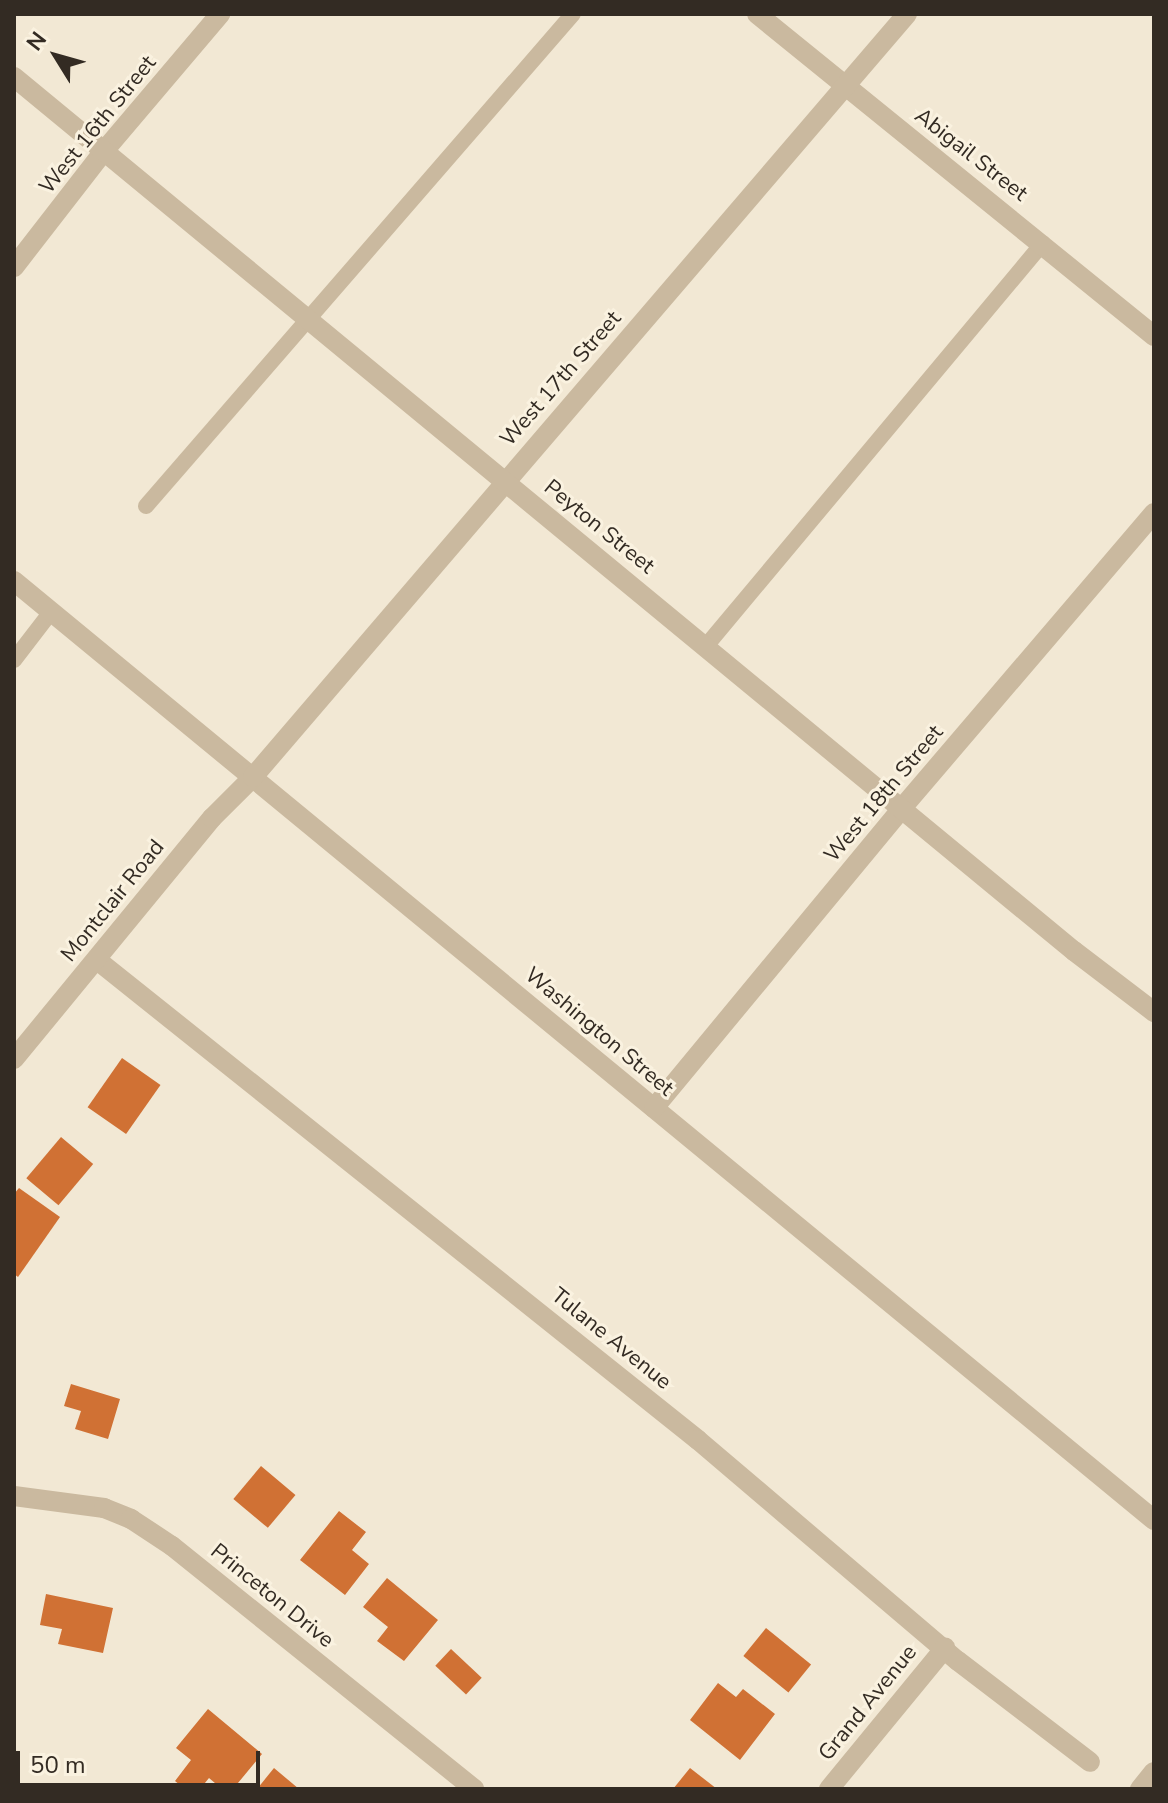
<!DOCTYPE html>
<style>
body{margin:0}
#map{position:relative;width:1168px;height:1803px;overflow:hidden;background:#f2e8d4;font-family:"Nunito Sans",sans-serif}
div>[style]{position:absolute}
.building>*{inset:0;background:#d07134;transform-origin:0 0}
.service>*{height:16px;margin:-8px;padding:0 8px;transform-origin:8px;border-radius:8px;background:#cab99f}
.minor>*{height:20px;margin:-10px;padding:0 10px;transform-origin:10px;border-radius:10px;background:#cab99f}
.tertiary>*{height:20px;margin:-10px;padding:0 10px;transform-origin:10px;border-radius:10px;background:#cab99f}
span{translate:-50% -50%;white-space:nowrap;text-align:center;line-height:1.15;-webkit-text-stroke:6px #faf2e0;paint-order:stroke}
.street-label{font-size:22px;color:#332b23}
.frame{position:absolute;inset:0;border:16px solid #332b23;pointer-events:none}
.north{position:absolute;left:16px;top:16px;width:80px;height:80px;-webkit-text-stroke:6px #faf2e0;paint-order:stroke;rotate:307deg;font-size:22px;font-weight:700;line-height:32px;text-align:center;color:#332b23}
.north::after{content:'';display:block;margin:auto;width:28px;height:36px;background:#332b23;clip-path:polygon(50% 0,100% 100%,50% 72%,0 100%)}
.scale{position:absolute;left:16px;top:1751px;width:244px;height:36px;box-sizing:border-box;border:4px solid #332b23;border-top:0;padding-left:10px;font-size:24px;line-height:28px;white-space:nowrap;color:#332b23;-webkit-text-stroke:6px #faf2e0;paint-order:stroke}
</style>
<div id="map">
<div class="building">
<i style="left:122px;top:1058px;width:47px;height:60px;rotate:35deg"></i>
<i style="left:61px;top:1137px;width:42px;height:54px;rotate:40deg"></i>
<i style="clip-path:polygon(19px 1188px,60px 1217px,18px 1277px,14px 1274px,14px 1194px)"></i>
<i style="clip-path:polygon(71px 1384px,120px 1399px,108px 1439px,75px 1429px,81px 1411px,64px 1406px)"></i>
<i style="left:261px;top:1466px;width:45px;height:43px;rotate:40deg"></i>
<i style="clip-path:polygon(339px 1511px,366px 1532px,352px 1550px,369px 1564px,345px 1595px,300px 1560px)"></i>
<i style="clip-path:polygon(387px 1578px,438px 1620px,404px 1661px,377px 1641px,388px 1627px,363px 1607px)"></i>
<i style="clip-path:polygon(46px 1594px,113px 1608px,103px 1653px,58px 1644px,62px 1629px,40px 1625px)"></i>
<i style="left:766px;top:1628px;width:58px;height:36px;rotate:39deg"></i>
<i style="left:451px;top:1649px;width:42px;height:23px;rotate:43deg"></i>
<i style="clip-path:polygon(718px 1683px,736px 1697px,743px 1689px,775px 1714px,740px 1760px,690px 1720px)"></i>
<i style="clip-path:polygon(208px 1709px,262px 1754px,233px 1789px,222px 1789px,209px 1778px,200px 1789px,185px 1789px,175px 1781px,191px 1760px,176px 1748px)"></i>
<i style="clip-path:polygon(274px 1768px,299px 1789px,257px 1789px)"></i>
<i style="clip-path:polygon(690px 1768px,717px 1789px,673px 1789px)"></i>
</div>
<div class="service">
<i style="left:146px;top:506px;width:651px;rotate:-49.05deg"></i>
<i style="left:706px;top:646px;width:525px;rotate:-50.1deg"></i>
<i style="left:14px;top:660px;width:61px;rotate:-52.4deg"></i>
</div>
<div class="minor">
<i style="left:757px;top:14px;width:511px;rotate:39.04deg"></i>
<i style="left:14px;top:267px;width:147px;rotate:-52.2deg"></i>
<i style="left:104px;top:151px;width:180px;rotate:-49.7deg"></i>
<i style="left:14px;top:581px;width:1477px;rotate:39.48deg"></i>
<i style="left:97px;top:960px;width:769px;rotate:38.61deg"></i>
<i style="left:698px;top:1440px;width:341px;rotate:40.4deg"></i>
<i style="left:958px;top:1661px;width:166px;rotate:37.4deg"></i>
<i style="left:14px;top:1059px;width:312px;rotate:-50.6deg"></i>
<i style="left:212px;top:818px;width:58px;rotate:-45deg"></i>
<i style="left:253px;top:777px;width:1005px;rotate:-49.4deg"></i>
<i style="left:654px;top:1108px;width:389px;rotate:-50.4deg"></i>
<i style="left:902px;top:808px;width:388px;rotate:-49.5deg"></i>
<i style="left:14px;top:1496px;width:91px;rotate:7.6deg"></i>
<i style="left:104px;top:1508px;width:29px;rotate:22deg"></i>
<i style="left:131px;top:1519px;width:49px;rotate:33.4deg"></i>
<i style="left:172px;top:1546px;width:388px;rotate:38.8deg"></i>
<i style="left:829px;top:1789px;width:183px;rotate:-50.6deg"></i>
</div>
<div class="tertiary">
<i style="left:14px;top:77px;width:1374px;rotate:39.51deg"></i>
<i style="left:1074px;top:951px;width:101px;rotate:37.3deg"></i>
<i style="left:1140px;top:1789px;width:22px;rotate:-51deg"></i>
</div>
<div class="street-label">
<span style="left:98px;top:125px;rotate:-51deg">West 16th Street</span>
<span style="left:971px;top:155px;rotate:38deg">Abigail Street</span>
<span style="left:561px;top:379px;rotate:-49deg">West 17th Street</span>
<span style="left:599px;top:527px;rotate:39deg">Peyton Street</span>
<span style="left:884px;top:794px;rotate:-50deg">West 18th Street</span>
<span style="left:113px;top:901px;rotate:-51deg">Montclair Road</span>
<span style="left:599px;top:1032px;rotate:40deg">Washington Street</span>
<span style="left:611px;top:1339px;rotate:39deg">Tulane Avenue</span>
<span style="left:272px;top:1596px;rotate:39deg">Princeton Drive</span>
<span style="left:868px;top:1703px;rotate:-51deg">Grand Avenue</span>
</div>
<div class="frame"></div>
<div class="north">N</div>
<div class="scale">50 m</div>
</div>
